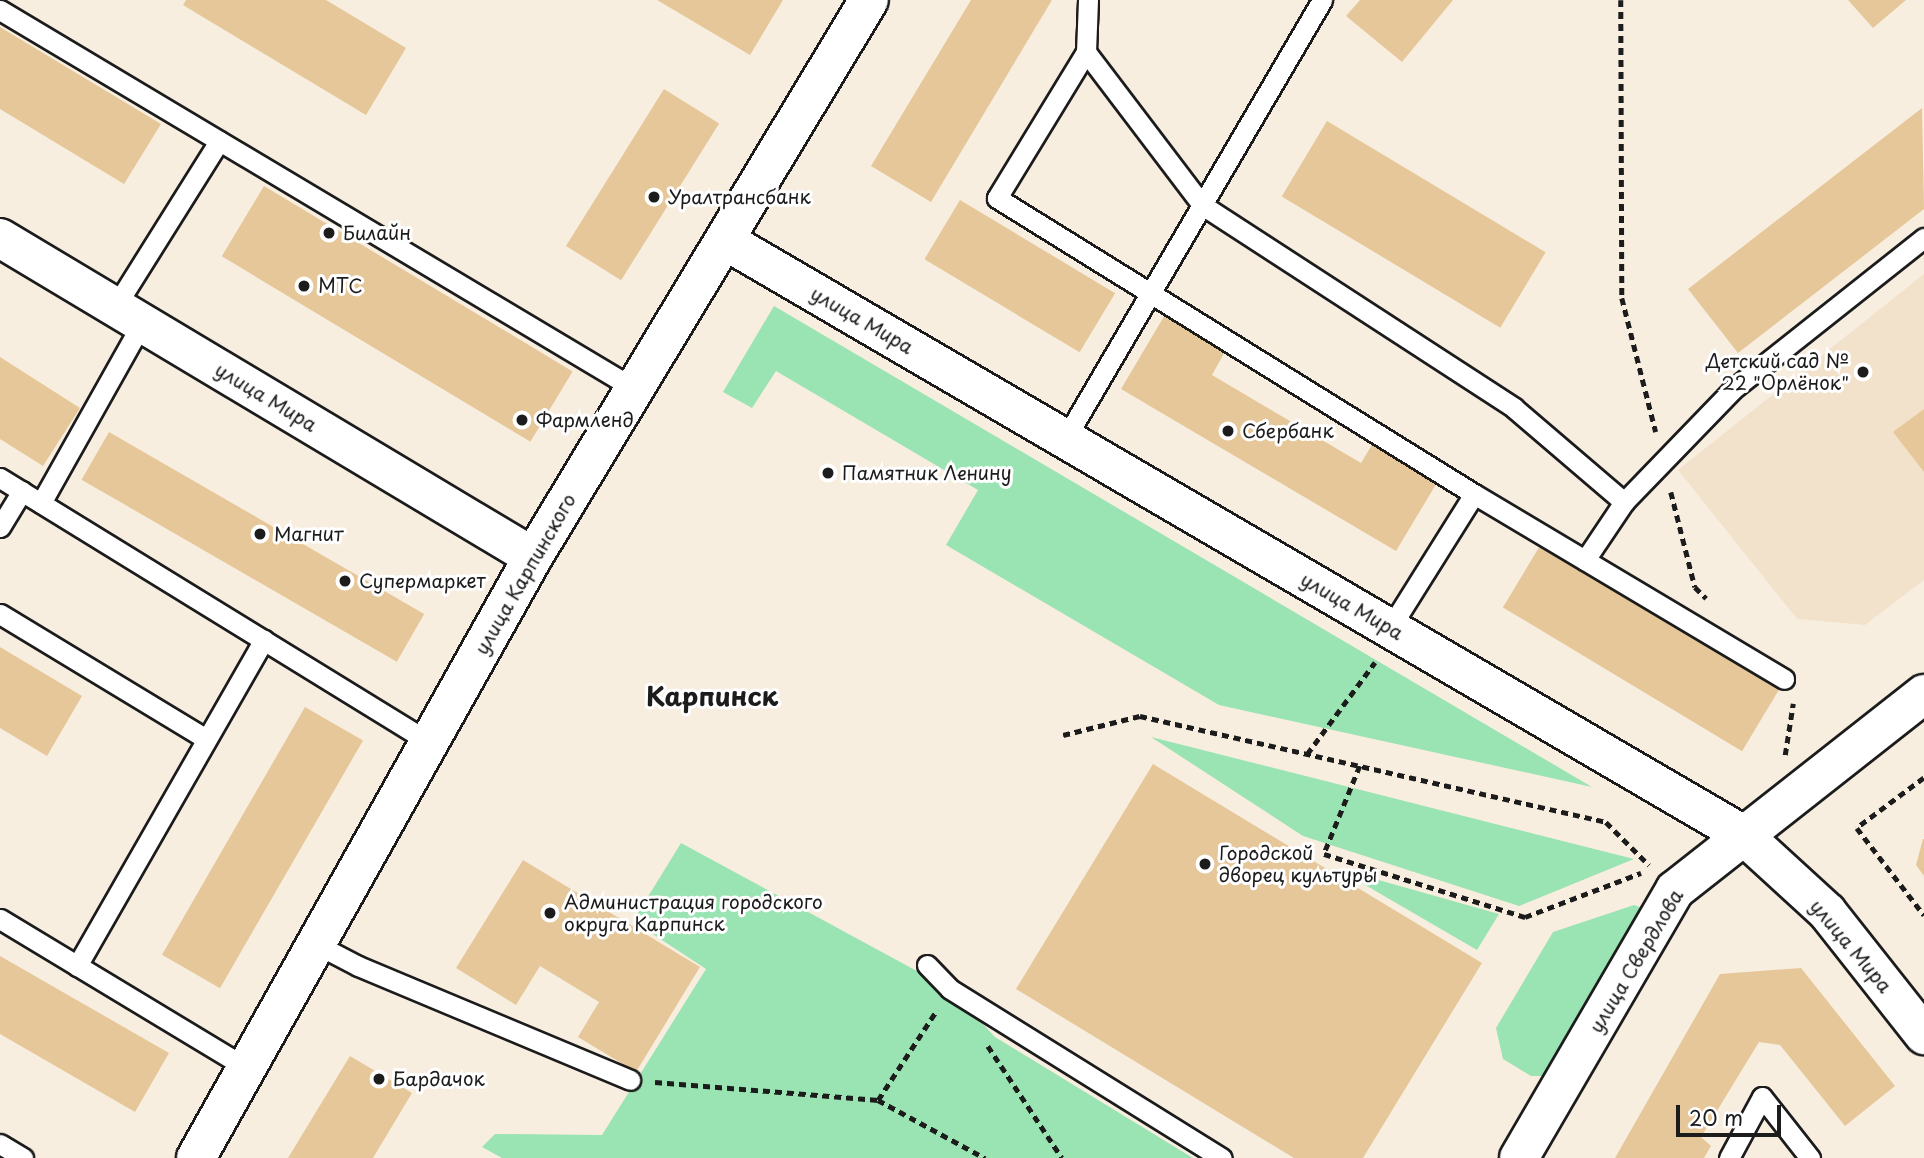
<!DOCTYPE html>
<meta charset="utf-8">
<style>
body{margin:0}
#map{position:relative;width:1924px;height:1158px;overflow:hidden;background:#f8eee0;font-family:"Playpen Sans",sans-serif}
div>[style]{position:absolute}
.built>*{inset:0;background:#f3e2cb}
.green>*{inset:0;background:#9ae3b2}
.building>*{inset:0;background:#e6c799;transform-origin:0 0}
.path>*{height:4.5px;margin-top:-2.25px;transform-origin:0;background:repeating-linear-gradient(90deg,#1c1c1c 0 7px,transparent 0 12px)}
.roads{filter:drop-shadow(2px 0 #1c1c1c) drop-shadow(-2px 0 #1c1c1c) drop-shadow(0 2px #1c1c1c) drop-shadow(0 -2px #1c1c1c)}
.lane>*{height:19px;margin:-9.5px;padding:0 9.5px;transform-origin:9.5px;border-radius:9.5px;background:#fff}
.street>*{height:38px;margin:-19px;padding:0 19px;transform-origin:19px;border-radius:19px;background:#fff}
.secondary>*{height:38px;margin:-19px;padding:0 19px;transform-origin:19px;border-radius:19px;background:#fff}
.dots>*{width:19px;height:19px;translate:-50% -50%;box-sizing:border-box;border:4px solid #fff;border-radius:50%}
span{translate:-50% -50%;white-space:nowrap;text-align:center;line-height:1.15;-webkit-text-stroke:6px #fff;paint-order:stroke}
.poi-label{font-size:19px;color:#1c1c1c}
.left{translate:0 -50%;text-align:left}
.right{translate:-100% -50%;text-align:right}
.street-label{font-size:19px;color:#1c1c1c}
.district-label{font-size:26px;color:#1c1c1c;font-weight:700}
.scale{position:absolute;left:1676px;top:1105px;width:105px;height:32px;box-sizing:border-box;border:4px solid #1c1c1c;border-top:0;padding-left:9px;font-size:21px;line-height:24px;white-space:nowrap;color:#1c1c1c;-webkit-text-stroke:5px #fff;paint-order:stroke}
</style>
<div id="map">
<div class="built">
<i style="clip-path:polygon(1924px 274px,1924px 580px,1865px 625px,1797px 619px,1678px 470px)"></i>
</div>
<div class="green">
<i style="clip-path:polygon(774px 306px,1592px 787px,1219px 705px,946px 545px,978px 490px,776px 371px,752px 408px,723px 392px)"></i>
<i style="clip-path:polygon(1151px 737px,1634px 859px,1519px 906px,1303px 836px)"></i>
<i style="clip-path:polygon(681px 843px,950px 989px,995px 1037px,1193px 1158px,502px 1158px,482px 1147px,495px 1134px,602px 1135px,706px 969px,633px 921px)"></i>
<i style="clip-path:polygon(1336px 868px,1499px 914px,1477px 950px)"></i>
<i style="clip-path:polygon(1634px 905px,1651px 911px,1554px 1076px,1531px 1076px,1503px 1059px,1496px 1028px,1553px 932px)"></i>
</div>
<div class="building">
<i style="clip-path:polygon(186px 0,326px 0,406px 48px,366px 115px,183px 5px)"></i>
<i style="clip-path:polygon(657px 0,783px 0,750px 55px)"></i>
<i style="clip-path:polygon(971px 0,1052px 0,931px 202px,871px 166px)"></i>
<i style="clip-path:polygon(1360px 0,1453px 0,1402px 62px,1346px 16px)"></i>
<i style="clip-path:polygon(1848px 0,1906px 0,1873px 28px)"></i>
<i style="clip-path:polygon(0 27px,161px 124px,124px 184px,0 109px)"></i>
<i style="left:664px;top:89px;width:65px;height:185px;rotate:32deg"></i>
<i style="clip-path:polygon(1922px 108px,1924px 209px,1738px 353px,1688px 289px)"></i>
<i style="left:1327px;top:121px;width:255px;height:88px;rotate:31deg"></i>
<i style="left:264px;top:186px;width:360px;height:82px;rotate:31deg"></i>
<i style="left:960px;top:200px;width:181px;height:69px;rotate:31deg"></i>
<i style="clip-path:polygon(1166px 313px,1227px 348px,1212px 375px,1361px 463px,1376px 438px,1441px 476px,1396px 551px,1121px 389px)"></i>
<i style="clip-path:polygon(0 357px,80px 408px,43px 466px,0 439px)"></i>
<i style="clip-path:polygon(1924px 409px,1924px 472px,1893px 432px)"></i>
<i style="left:109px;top:432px;width:364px;height:55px;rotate:30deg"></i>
<i style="left:1541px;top:544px;width:279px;height:74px;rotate:31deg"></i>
<i style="clip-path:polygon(0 647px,82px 696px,47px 756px,0 728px)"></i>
<i style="left:305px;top:707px;width:67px;height:286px;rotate:30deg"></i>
<i style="clip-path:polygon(1153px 764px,1482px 963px,1363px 1158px,1294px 1158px,1016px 989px)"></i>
<i style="clip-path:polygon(1923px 839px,1924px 839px,1924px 876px,1916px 865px)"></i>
<i style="clip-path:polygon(523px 860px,700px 967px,636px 1072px,578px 1037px,599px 1002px,540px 966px,516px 1005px,456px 968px)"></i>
<i style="clip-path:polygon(0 956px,169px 1053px,135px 1112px,0 1034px)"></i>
<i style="clip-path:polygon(1801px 968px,1895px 1086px,1845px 1126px,1780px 1045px,1759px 1042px,1701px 1137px,1711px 1146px,1704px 1158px,1615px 1158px,1720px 974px)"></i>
<i style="clip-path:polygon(350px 1056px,412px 1093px,373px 1158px,288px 1158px)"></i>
</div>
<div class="path">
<i style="left:1621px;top:0;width:298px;rotate:89.8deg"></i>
<i style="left:1622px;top:298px;width:138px;rotate:75.8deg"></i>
<i style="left:1671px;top:492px;width:98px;rotate:75.8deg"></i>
<i style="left:1695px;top:587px;width:16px;rotate:45deg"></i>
<i style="left:1063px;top:735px;width:79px;rotate:-13.9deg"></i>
<i style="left:1140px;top:716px;width:478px;rotate:12.8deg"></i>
<i style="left:1606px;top:822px;width:61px;rotate:45deg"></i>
<i style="left:1307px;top:754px;width:114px;rotate:-53.5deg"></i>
<i style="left:1785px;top:755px;width:52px;rotate:-81.1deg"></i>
<i style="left:1360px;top:766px;width:95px;rotate:112.2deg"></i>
<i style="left:1324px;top:854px;width:211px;rotate:17.4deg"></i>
<i style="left:1525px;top:917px;width:124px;rotate:-20.8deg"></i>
<i style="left:1924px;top:778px;width:84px;rotate:143.3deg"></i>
<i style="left:1857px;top:828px;width:110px;rotate:52.4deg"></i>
<i style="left:988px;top:1046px;width:134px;rotate:56.5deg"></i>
<i style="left:655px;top:1082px;width:224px;rotate:4.6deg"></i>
<i style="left:878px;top:1100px;width:122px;rotate:28.5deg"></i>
<i style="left:878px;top:1100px;width:108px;rotate:-56.8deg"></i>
</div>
<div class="roads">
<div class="lane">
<i style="left:1088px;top:0;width:52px;rotate:92.2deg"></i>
<i style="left:1086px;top:52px;width:171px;rotate:121.4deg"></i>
<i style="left:997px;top:198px;width:561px;rotate:31.82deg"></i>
<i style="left:1474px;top:494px;width:361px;rotate:30.8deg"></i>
<i style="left:0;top:10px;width:740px;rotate:30.83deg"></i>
<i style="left:1086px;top:52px;width:192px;rotate:52.8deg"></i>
<i style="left:1202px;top:205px;width:372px;rotate:33deg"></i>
<i style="left:1514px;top:408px;width:145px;rotate:40.5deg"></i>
<i style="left:115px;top:307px;width:196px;rotate:-57.9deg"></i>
<i style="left:1065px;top:439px;width:509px;rotate:-59.65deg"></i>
<i style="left:0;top:478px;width:504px;rotate:31.61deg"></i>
<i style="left:41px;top:503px;width:206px;rotate:-60.7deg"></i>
<i style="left:0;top:527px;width:42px;rotate:-58.6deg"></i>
<i style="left:1585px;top:560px;width:70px;rotate:-56.1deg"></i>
<i style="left:1624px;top:502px;width:156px;rotate:-46deg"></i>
<i style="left:1732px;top:390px;width:245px;rotate:-38.4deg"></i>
<i style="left:0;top:614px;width:241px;rotate:31.2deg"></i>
<i style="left:1390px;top:628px;width:158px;rotate:-57.9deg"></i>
<i style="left:0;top:919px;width:288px;rotate:31.1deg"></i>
<i style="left:316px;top:944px;width:47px;rotate:27.6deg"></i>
<i style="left:358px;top:966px;width:295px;rotate:22.7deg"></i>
<i style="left:927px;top:965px;width:33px;rotate:46deg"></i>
<i style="left:950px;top:989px;width:320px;rotate:31.9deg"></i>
<i style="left:77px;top:966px;width:376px;rotate:-60.2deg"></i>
<i style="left:0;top:1144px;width:27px;rotate:31deg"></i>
<i style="left:1729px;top:1158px;width:69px;rotate:-61.6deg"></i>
<i style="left:1762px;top:1097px;width:78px;rotate:51.8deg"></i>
</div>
<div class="street">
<i style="left:1519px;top:1158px;width:310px;rotate:-59.8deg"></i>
<i style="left:1675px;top:890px;width:317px;rotate:-38.2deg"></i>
</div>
<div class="secondary">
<i style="left:0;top:238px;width:621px;rotate:30.9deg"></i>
<i style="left:726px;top:241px;width:1176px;rotate:30.27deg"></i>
<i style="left:1742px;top:834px;width:115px;rotate:42.5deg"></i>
<i style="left:1827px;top:912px;width:157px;rotate:51.7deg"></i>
<i style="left:196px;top:1158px;width:689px;rotate:-60.72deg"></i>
<i style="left:533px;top:557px;width:650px;rotate:-58.9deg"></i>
</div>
</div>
<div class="dots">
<i style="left:654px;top:197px;background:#1c1c1c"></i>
<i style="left:329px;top:233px;background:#1c1c1c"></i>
<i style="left:304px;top:286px;background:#1c1c1c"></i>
<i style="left:1863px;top:372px;background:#1c1c1c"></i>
<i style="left:522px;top:420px;background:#1c1c1c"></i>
<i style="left:1228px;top:431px;background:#1c1c1c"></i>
<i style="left:828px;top:473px;background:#1c1c1c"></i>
<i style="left:260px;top:534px;background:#1c1c1c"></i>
<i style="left:345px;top:581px;background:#1c1c1c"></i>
<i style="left:1205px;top:864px;background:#1c1c1c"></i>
<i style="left:550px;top:913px;background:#1c1c1c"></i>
<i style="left:379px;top:1079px;background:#1c1c1c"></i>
</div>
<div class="poi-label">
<span class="left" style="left:668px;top:197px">Уралтрансбанк</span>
<span class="left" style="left:343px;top:233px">Билайн</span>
<span class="left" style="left:318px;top:286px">МТС</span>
<span class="right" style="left:1849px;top:372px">Детский сад №<br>22 "Орлёнок"</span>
<span class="left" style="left:536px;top:420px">Фармленд</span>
<span class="left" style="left:1242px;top:431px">Сбербанк</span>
<span class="left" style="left:842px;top:473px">Памятник Ленину</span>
<span class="left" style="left:274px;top:534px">Магнит</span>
<span class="left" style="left:359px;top:581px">Супермаркет</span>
<span class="left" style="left:1219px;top:864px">Городской<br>дворец культуры</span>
<span class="left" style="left:564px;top:913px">Администрация городского<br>округа Карпинск</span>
<span class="left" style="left:393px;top:1079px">Бардачок</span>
</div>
<div class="street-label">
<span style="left:862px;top:320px;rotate:30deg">улица Мира</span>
<span style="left:266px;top:397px;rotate:31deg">улица Мира</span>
<span style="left:525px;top:574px;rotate:-60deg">улица Карпинского</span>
<span style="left:1352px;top:606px;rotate:30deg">улица Мира</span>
<span style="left:1851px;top:946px;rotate:50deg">улица Мира</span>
<span style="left:1636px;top:961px;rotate:-59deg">улица Свердлова</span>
</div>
<div class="district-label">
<span style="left:712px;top:696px">Карпинск</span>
</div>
<div class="scale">20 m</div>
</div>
